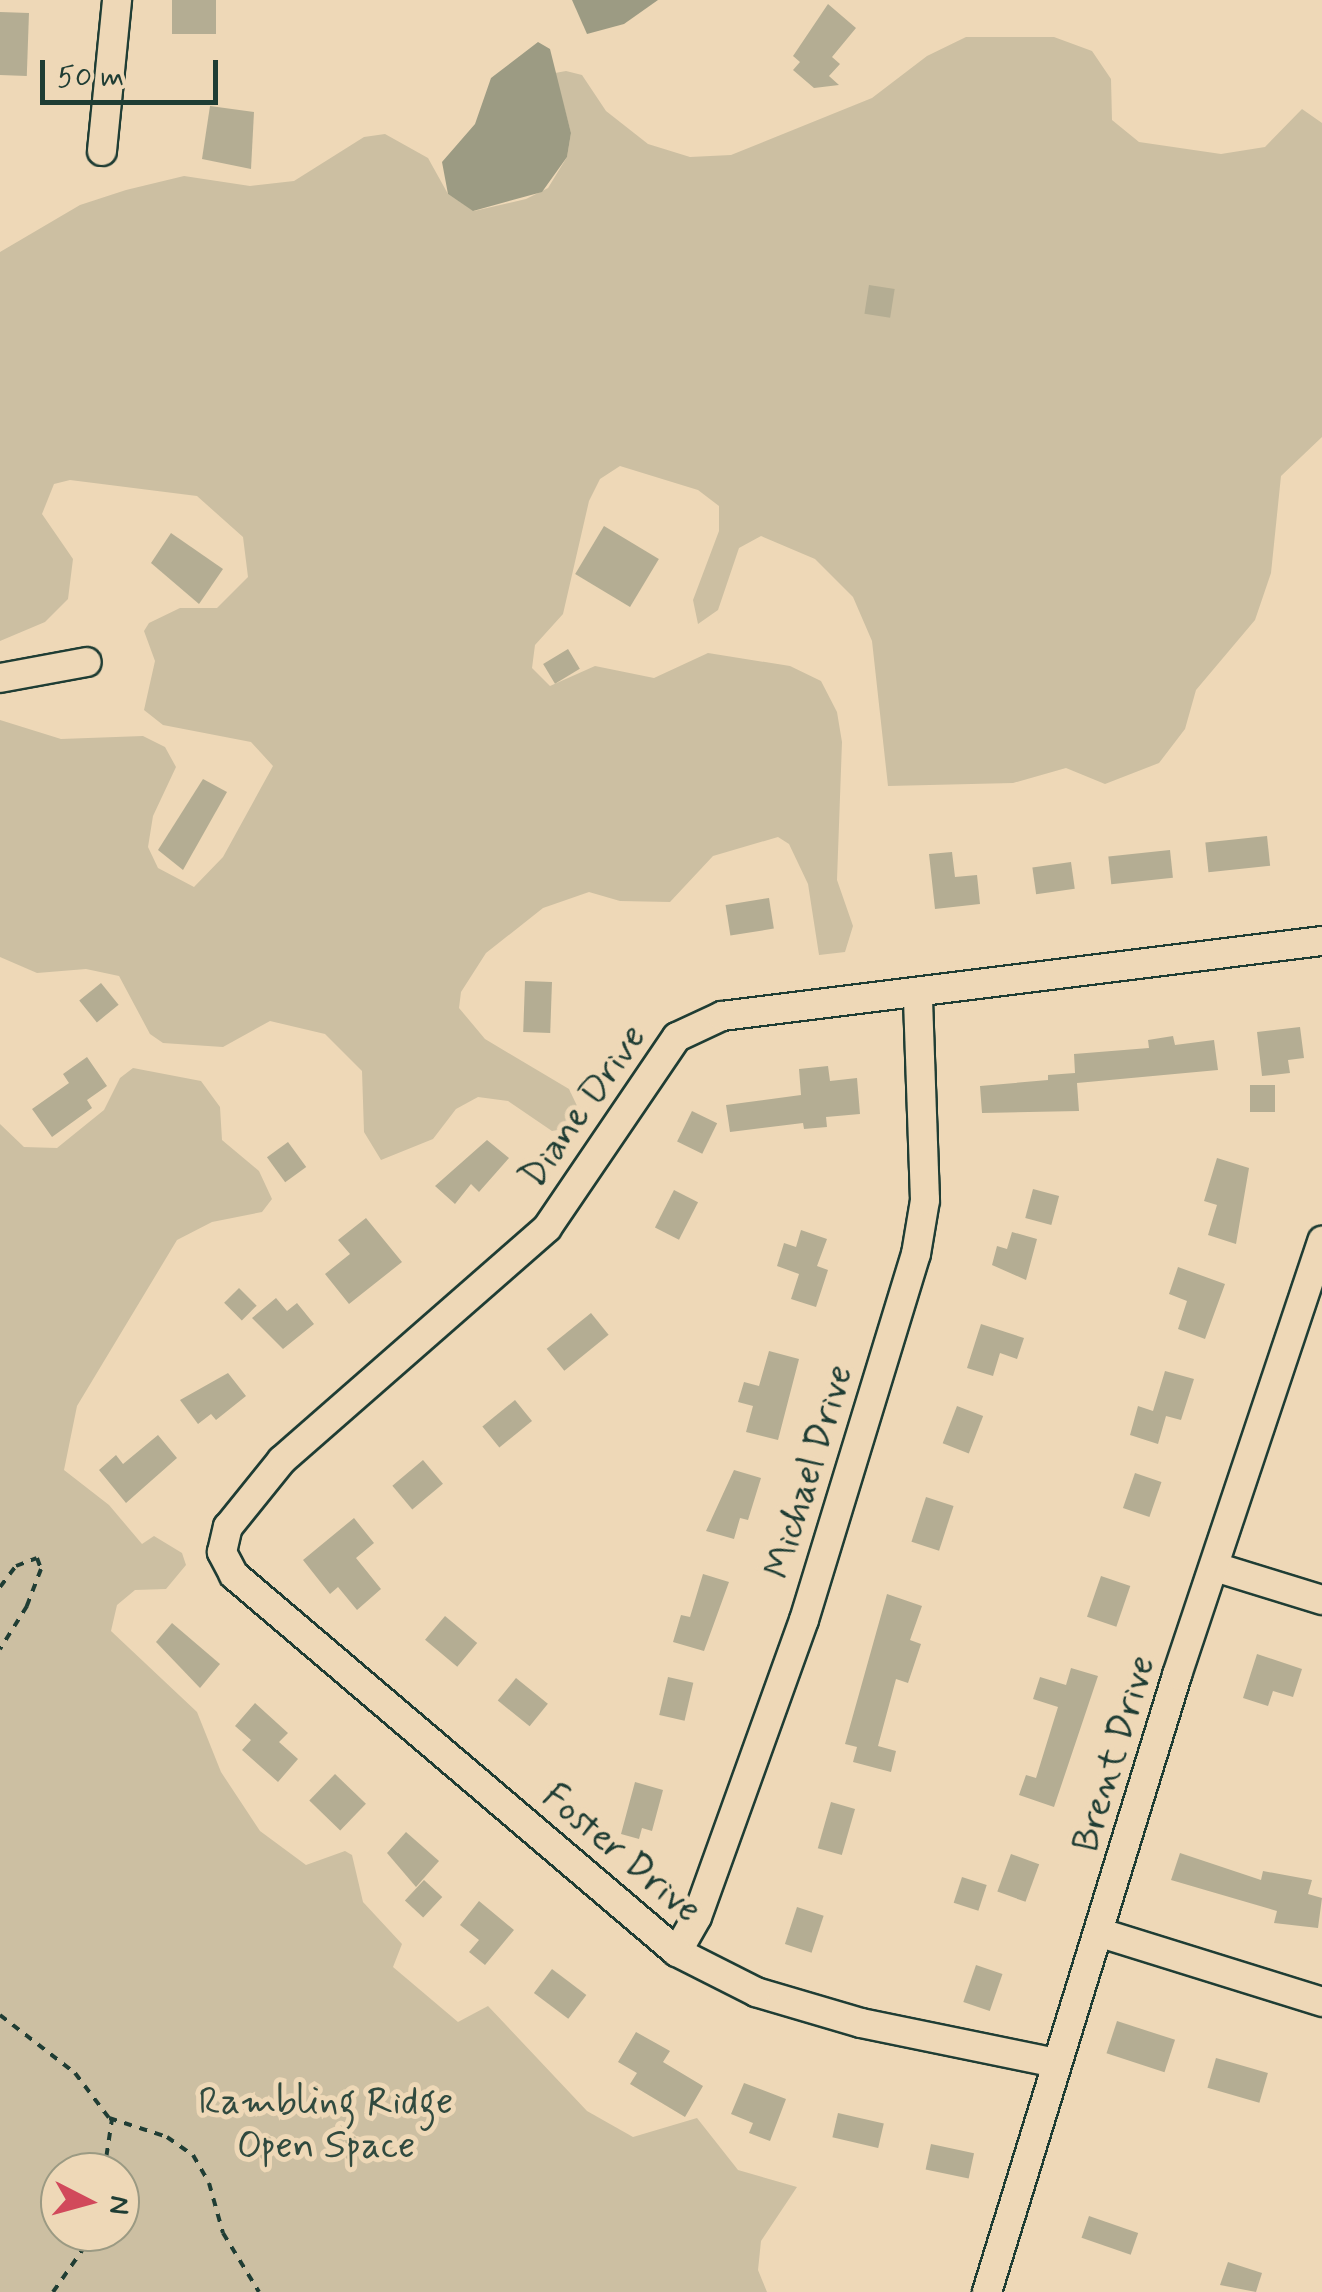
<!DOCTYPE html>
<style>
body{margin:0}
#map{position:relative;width:1322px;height:2292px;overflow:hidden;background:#eed8b7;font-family:Mynerve,sans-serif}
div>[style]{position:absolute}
.green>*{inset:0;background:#ccbfa2}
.water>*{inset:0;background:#9c9b83}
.building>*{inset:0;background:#b4ad93;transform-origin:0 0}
.path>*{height:4px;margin-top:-2px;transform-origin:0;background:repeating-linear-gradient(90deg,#1f3d34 0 8px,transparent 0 16px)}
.roads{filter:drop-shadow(2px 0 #1f3d34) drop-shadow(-2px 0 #1f3d34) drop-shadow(0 2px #1f3d34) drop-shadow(0 -2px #1f3d34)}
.minor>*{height:28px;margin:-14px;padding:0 14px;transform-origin:14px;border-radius:14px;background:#eed8b7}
span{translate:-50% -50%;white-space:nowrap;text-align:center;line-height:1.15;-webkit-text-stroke:10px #eed8b7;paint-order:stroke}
.street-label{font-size:38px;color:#1f3d34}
.park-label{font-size:38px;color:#304a3f}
.north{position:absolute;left:40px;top:2152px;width:100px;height:100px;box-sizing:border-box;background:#eed8b7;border:2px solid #9b9a83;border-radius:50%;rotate:96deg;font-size:28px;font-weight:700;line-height:40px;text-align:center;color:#1f3d34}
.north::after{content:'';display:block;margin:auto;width:35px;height:45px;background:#d1495b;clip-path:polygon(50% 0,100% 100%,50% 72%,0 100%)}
.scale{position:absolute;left:40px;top:60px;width:178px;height:45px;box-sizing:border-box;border:5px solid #1f3d34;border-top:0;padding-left:12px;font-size:30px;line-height:35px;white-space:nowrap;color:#1f3d34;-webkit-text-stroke:8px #eed8b7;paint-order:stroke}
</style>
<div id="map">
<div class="green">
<i style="clip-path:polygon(966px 37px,1054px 37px,1092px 51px,1111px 79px,1112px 120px,1139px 142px,1221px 154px,1265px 147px,1302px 109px,1322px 123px,1322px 437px,1281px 476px,1271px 573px,1255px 620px,1196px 690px,1185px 729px,1159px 763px,1105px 784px,1066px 768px,1013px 783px,888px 786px,872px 641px,853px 597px,815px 559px,761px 536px,739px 548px,718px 610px,698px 624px,693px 600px,719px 531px,719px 506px,698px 490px,620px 466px,600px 479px,589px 501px,563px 614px,535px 645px,532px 668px,550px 686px,595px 666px,654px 678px,708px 653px,790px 666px,821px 681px,837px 712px,842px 742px,837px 880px,853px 926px,845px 952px,819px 955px,808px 884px,789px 844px,778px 837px,713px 856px,670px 902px,620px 901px,589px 892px,543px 908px,486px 953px,461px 992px,459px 1008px,485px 1039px,569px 1089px,579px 1110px,574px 1127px,552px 1131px,508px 1101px,478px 1097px,456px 1109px,433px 1139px,381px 1160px,364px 1132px,362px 1071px,325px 1034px,270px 1021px,223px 1047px,163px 1043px,150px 1034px,119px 976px,86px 969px,37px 973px,0 957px,0 720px,61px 739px,143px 736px,165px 747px,176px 767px,153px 816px,148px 847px,158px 868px,194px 887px,223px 857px,273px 766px,251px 742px,163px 725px,144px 710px,155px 661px,144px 631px,149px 623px,180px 608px,217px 608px,248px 577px,243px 537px,197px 496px,70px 480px,54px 484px,42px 514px,73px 559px,68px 599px,45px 622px,0 641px,0 252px,80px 205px,126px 190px,184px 176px,250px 186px,294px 181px,364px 137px,385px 134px,428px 158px,448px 194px,474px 211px,526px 199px,548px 188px,567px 157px,571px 133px,555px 73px,566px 71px,582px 75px,606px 111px,648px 144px,690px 157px,731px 155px,872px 98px,927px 56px)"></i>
<i style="clip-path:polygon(evenodd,133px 1068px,201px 1081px,220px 1107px,222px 1140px,259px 1171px,272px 1199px,262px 1212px,212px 1222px,177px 1240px,77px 1406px,64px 1470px,109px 1505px,142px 1544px,154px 1536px,182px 1553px,186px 1565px,166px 1589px,135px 1590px,117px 1605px,111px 1631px,197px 1712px,221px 1772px,260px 1831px,306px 1865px,345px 1851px,352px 1855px,363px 1902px,402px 1944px,393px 1967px,458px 2022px,488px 2006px,587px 2111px,633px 2137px,697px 2118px,738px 2170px,797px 2187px,761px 2241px,758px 2270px,767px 2292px,0 2292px,0 1124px,24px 1147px,57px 1148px,104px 1110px,120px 1078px,133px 1068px,60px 2172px,120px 2172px,120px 2232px,60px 2232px,60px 2172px)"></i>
</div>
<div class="water">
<i style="clip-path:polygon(572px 0,658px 0,624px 24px,587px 34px)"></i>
<i style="clip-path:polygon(538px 42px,550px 49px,571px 133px,567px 157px,542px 192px,473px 211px,448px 194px,442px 162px,475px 124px,491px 78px)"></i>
</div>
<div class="building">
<i style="left:172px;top:0;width:44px;height:34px"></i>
<i style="clip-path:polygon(828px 4px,856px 28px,832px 57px,840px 64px,829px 76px,839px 85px,814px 88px,793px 70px,800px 62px,793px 56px)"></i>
<i style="left:0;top:12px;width:29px;height:63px;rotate:2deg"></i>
<i style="clip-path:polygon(210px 106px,254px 112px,251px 169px,202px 159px)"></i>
<i style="left:869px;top:285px;width:26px;height:29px;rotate:9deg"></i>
<i style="left:604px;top:526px;width:64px;height:56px;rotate:31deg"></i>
<i style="clip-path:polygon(171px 533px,223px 569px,199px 604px,151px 563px)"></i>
<i style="left:568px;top:649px;width:23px;height:29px;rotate:59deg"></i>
<i style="clip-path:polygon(203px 779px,227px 792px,183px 870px,158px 850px)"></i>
<i style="left:1267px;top:836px;width:30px;height:62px;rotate:84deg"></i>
<i style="left:1170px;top:850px;width:28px;height:62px;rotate:84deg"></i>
<i style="clip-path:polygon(952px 852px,955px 877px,977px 875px,980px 904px,935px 909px,929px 854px)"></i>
<i style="left:1071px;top:862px;width:27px;height:39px;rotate:82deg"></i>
<i style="left:769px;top:898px;width:31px;height:44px;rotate:81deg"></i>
<i style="left:525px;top:981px;width:27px;height:51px;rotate:2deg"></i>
<i style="left:101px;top:983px;width:28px;height:28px;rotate:51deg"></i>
<i style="clip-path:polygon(1300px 1027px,1304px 1058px,1288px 1060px,1290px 1073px,1262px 1076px,1257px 1032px)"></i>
<i style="clip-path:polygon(1173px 1036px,1175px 1045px,1214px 1040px,1218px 1070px,1077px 1083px,1079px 1111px,982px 1113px,980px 1086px,1048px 1080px,1048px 1075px,1075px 1073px,1074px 1054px,1149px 1048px,1148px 1040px)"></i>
<i style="clip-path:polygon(87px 1057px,107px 1086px,87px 1100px,92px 1108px,52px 1137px,32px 1109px,69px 1083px,63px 1074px)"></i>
<i style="clip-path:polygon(828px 1066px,830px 1081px,857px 1078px,860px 1114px,826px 1117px,827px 1127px,804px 1129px,803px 1123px,730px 1132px,726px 1105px,801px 1095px,799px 1069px)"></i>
<i style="left:1250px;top:1085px;width:25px;height:27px"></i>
<i style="left:692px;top:1111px;width:28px;height:34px;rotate:26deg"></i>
<i style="clip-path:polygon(487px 1140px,509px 1158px,479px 1192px,471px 1184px,455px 1204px,435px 1186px)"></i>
<i style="left:288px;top:1142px;width:31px;height:26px;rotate:54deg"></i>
<i style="clip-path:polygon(1217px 1158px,1249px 1168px,1236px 1244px,1208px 1235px,1217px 1205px,1204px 1201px)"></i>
<i style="left:1033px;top:1189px;width:27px;height:30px;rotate:15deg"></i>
<i style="left:674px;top:1190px;width:27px;height:42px;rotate:27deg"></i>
<i style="clip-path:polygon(366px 1218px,402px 1262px,349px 1304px,325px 1274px,350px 1254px,338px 1240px)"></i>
<i style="clip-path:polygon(801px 1230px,827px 1239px,817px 1266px,828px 1270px,816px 1307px,791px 1299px,799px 1274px,777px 1266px,784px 1243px,796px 1247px)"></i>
<i style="clip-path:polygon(1012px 1232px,1037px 1239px,1026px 1280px,992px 1265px,997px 1246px,1007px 1249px)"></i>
<i style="clip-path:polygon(1178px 1267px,1225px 1284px,1205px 1339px,1178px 1329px,1187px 1301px,1169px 1294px)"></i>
<i style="left:239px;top:1288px;width:25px;height:21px;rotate:45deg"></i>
<i style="clip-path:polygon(276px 1298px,287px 1311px,297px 1303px,314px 1324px,283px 1349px,252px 1318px)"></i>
<i style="left:591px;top:1313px;width:28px;height:57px;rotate:51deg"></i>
<i style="clip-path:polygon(981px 1324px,1024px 1338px,1017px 1359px,1000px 1353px,993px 1376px,967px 1368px)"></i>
<i style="clip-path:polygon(769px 1351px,799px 1359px,778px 1440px,746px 1432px,753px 1406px,738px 1402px,744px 1382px,759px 1386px)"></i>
<i style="clip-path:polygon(1165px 1371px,1194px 1379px,1181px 1420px,1166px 1416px,1158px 1444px,1130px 1435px,1138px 1406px,1153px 1411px)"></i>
<i style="clip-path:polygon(228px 1373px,246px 1396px,216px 1420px,211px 1414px,198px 1424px,180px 1400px)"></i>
<i style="left:515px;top:1400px;width:27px;height:42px;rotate:51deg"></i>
<i style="left:957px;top:1406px;width:28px;height:40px;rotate:21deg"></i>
<i style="clip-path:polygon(158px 1435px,177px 1458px,126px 1503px,99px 1470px,116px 1455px,123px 1464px)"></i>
<i style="left:423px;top:1460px;width:31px;height:40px;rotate:50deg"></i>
<i style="clip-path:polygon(734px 1470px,761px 1478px,748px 1520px,740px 1518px,734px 1539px,706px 1531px)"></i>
<i style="left:1135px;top:1473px;width:28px;height:37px;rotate:19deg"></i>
<i style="left:926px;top:1497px;width:29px;height:47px;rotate:18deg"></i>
<i style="clip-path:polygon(354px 1518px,374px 1543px,356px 1558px,381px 1589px,357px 1610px,338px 1587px,330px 1594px,303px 1560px)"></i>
<i style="clip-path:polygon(703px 1574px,729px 1582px,704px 1651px,673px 1642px,681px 1615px,690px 1617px)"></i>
<i style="left:1101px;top:1576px;width:31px;height:43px;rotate:19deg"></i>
<i style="clip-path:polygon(887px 1594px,922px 1606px,910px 1640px,921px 1644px,908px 1683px,896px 1679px,878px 1746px,896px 1751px,891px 1772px,853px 1762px,857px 1747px,845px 1744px)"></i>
<i style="left:445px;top:1616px;width:42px;height:31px;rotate:40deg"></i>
<i style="clip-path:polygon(172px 1623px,220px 1664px,200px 1688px,156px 1642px)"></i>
<i style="clip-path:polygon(1257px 1654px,1302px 1669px,1293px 1697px,1273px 1691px,1268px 1706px,1243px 1698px)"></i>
<i style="clip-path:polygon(1071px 1668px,1098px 1676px,1054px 1807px,1019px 1795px,1026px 1775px,1036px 1778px,1058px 1707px,1033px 1699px,1040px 1677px,1066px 1685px)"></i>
<i style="left:668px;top:1677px;width:26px;height:39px;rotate:13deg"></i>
<i style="left:516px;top:1678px;width:41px;height:29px;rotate:39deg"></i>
<i style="clip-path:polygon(255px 1703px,288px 1733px,279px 1742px,298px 1759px,278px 1782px,242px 1750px,251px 1740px,235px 1726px)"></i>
<i style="left:335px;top:1774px;width:43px;height:37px;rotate:44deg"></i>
<i style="clip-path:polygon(635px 1782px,663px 1790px,652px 1831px,642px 1828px,639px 1839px,621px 1834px)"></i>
<i style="left:831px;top:1802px;width:25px;height:48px;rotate:16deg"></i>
<i style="clip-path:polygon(406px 1832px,439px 1861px,416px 1887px,387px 1853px)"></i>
<i style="clip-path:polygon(1180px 1853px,1261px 1880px,1263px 1871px,1312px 1880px,1308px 1894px,1322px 1898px,1318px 1928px,1274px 1923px,1277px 1911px,1171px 1880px)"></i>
<i style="left:1011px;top:1854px;width:30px;height:40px;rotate:20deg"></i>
<i style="left:962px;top:1877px;width:26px;height:27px;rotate:18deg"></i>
<i style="left:424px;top:1880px;width:25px;height:28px;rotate:43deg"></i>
<i style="clip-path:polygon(479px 1901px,514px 1930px,485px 1965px,469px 1952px,479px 1940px,460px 1925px)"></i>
<i style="left:797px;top:1907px;width:28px;height:39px;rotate:18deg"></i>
<i style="left:976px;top:1965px;width:28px;height:39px;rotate:19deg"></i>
<i style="left:552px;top:1969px;width:43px;height:30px;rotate:37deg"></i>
<i style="left:1117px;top:2021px;width:61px;height:34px;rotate:18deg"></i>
<i style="clip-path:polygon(636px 2032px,670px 2051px,663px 2062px,703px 2086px,685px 2117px,630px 2084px,637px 2073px,618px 2062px)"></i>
<i style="left:1216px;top:2058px;width:54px;height:31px;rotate:16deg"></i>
<i style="clip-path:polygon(744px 2083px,786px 2099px,770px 2141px,749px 2133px,753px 2123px,731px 2114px)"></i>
<i style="left:838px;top:2113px;width:47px;height:25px;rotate:13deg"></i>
<i style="left:931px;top:2144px;width:44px;height:26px;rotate:12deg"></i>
<i style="left:1089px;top:2216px;width:52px;height:23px;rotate:19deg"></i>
<i style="clip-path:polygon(1228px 2262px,1262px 2273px,1256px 2292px,1220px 2285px)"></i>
</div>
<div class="path">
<i style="left:0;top:1587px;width:26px;rotate:-53deg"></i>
<i style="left:16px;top:1566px;width:22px;rotate:-21deg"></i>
<i style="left:37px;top:1558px;width:12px;rotate:70deg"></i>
<i style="left:41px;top:1569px;width:40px;rotate:111deg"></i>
<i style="left:27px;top:1606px;width:51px;rotate:122.1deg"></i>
<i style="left:0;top:2015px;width:95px;rotate:37.7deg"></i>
<i style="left:75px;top:2073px;width:56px;rotate:52.9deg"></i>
<i style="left:109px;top:2118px;width:61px;rotate:18.1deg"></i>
<i style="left:167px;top:2137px;width:32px;rotate:35deg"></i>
<i style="left:193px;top:2155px;width:32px;rotate:60deg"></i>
<i style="left:209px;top:2183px;width:52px;rotate:74.4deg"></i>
<i style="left:223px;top:2233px;width:69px;rotate:58.6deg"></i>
<i style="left:104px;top:2172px;width:54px;rotate:-81.4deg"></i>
<i style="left:53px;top:2292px;width:73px;rotate:-55deg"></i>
</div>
<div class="roads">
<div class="minor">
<i style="left:102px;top:151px;width:152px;rotate:-84.3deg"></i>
<i style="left:0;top:678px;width:88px;rotate:-10.4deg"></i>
<i style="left:1215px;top:1567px;width:112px;rotate:17.1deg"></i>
<i style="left:1101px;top:1933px;width:232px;rotate:17.3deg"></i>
<i style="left:677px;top:1952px;width:40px;rotate:-60.3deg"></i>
<i style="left:697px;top:1917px;width:316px;rotate:-70.2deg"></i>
<i style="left:804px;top:1620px;width:383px;rotate:-73deg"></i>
<i style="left:916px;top:1254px;width:55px;rotate:-80.5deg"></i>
<i style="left:925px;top:1200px;width:205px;rotate:-92deg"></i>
<i style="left:1056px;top:2063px;width:199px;rotate:-168.4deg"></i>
<i style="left:861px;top:2023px;width:109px;rotate:-163.6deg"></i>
<i style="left:756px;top:1992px;width:89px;rotate:-153.1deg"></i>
<i style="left:677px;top:1952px;width:582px;rotate:-139.6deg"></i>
<i style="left:234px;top:1575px;width:26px;rotate:-118deg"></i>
<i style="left:222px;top:1552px;width:26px;rotate:-77deg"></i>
<i style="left:228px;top:1527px;width:86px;rotate:-51.1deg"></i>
<i style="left:282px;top:1460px;width:352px;rotate:-41.2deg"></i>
<i style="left:547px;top:1228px;width:231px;rotate:-55.8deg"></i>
<i style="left:677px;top:1037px;width:50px;rotate:-25deg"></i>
<i style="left:722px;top:1016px;width:605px;rotate:-7.13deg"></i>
<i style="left:987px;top:2292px;width:646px;rotate:-72.88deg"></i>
<i style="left:1177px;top:1675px;width:458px;rotate:-71.5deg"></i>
</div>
</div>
<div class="street-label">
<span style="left:584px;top:1107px;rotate:-55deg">Diane Drive</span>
<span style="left:810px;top:1472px;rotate:-73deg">Michael Drive</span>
<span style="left:1115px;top:1754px;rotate:-73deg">Brent Drive</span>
<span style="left:621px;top:1854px;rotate:40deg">Foster Drive</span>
</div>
<div class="park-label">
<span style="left:326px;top:2125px">Rambling Ridge<br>Open Space</span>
</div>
<div class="north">N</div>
<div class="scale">50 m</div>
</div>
